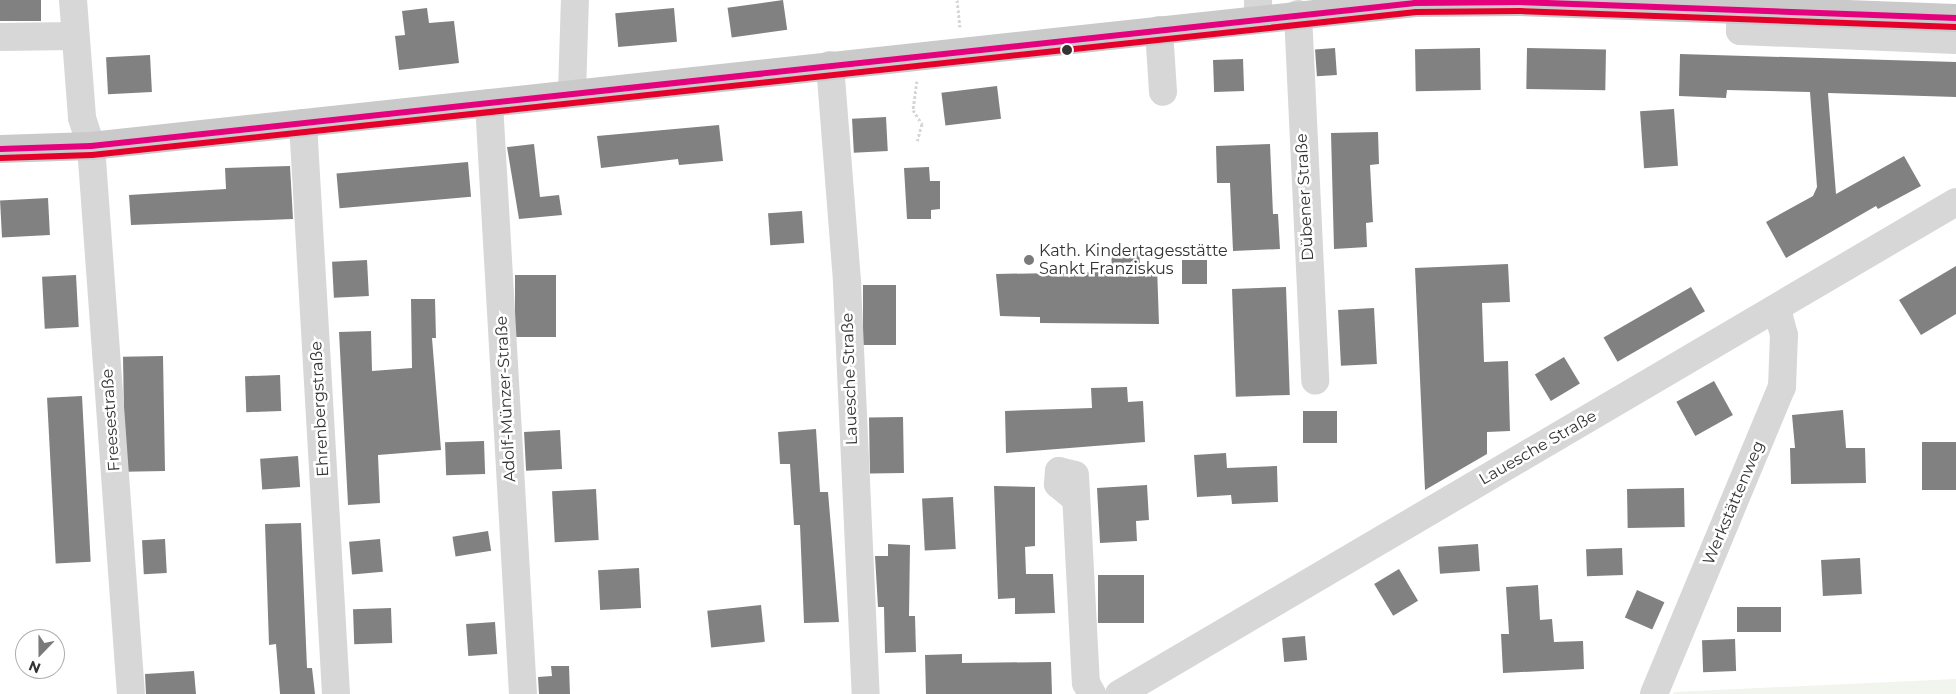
<!DOCTYPE html>
<meta charset="utf-8">
<style>
body{margin:0}
#map{position:relative;width:1956px;height:694px;overflow:hidden;background:#fff;font-family:Montserrat,sans-serif}
div>[style]{position:absolute}
.green>*{inset:0;background:#f1f5ed}
.building>*{inset:0;background:#818181;transform-origin:0 0}
.path>*{height:3px;margin-top:-1.5px;transform-origin:0;background:repeating-linear-gradient(90deg,#d6d6d6 0 2.5px,transparent 0 5px)}
.minor>*{height:28px;margin:-14px;padding:0 14px;transform-origin:14px;border-radius:14px;background:#d7d7d7}
.major>*{height:28px;margin:-14px;padding:0 14px;transform-origin:14px;border-radius:14px;background:#cacaca}
.bus-1>*{height:6px;margin:-3px;padding:0 3px;transform-origin:3px;border-radius:3px;background:#e5007d}
.bus-2>*{height:6px;margin:-3px;padding:0 3px;transform-origin:3px;border-radius:3px;background:#e4002b}
.dots>*{width:14px;height:14px;translate:-50% -50%;box-sizing:border-box;border:2px solid #fff;border-radius:50%}
span{translate:-50% -50%;white-space:nowrap;text-align:center;line-height:1.15;-webkit-text-stroke:5px #fff;paint-order:stroke}
.street-label{font-size:16px;color:#333}
.poi-label{font-size:16px;color:#333}
.left{translate:0 -50%;text-align:left}
.north{position:absolute;left:15px;top:629px;width:50px;height:50px;box-sizing:border-box;background:#fff;border:1px solid #adadad;border-radius:50%;rotate:202deg;font-size:14px;font-weight:700;line-height:20px;text-align:center;color:#333}
.north::after{content:'';display:block;margin:auto;width:18px;height:22px;background:#7a7a7a;clip-path:polygon(50% 0,100% 100%,50% 72%,0 100%)}
</style>
<div id="map">
<div class="green">
<i style="clip-path:polygon(1956px 679px,1956px 694px,1673px 694px,1674px 692px)"></i>
</div>
<div class="building">
<i style="left:0;top:0;width:41px;height:21px"></i>
<i style="left:783px;top:0;width:30px;height:56px;rotate:82deg"></i>
<i style="clip-path:polygon(427px 8px,429px 23px,454px 21px,459px 63px,399px 70px,395px 36px,405px 35px,402px 11px)"></i>
<i style="left:674px;top:8px;width:34px;height:59px;rotate:85deg"></i>
<i style="left:1335px;top:48px;width:27px;height:20px;rotate:86deg"></i>
<i style="left:1480px;top:48px;width:42px;height:65px;rotate:89deg"></i>
<i style="left:1527px;top:48px;width:79px;height:41px;rotate:1deg"></i>
<i style="clip-path:polygon(1680px 54px,1956px 62px,1956px 97px,1828px 93px,1836px 194px,1904px 156px,1921px 186px,1878px 209px,1876px 206px,1786px 258px,1766px 222px,1813px 196px,1817px 187px,1810px 92px,1727px 90px,1726px 98px,1679px 96px)"></i>
<i style="left:150px;top:55px;width:37px;height:44px;rotate:87deg"></i>
<i style="left:1243px;top:59px;width:32px;height:30px;rotate:88deg"></i>
<i style="left:997px;top:86px;width:33px;height:56px;rotate:83deg"></i>
<i style="left:1674px;top:109px;width:57px;height:34px;rotate:86deg"></i>
<i style="left:886px;top:117px;width:34px;height:34px;rotate:87deg"></i>
<i style="clip-path:polygon(719px 125px,723px 161px,679px 165px,678px 159px,601px 168px,597px 136px)"></i>
<i style="clip-path:polygon(1378px 132px,1379px 164px,1370px 165px,1373px 222px,1366px 223px,1367px 247px,1334px 249px,1331px 133px)"></i>
<i style="clip-path:polygon(534px 144px,540px 197px,559px 195px,562px 215px,519px 219px,507px 147px)"></i>
<i style="clip-path:polygon(1270px 144px,1273px 214px,1278px 214px,1280px 249px,1233px 251px,1230px 183px,1217px 183px,1216px 146px)"></i>
<i style="left:468px;top:162px;width:35px;height:132px;rotate:85deg"></i>
<i style="clip-path:polygon(290px 166px,293px 219px,131px 225px,129px 195px,226px 189px,225px 168px)"></i>
<i style="clip-path:polygon(929px 167px,930px 181px,940px 181px,940px 209px,931px 210px,931px 219px,907px 219px,904px 168px)"></i>
<i style="left:48px;top:198px;width:37px;height:48px;rotate:87deg"></i>
<i style="left:802px;top:211px;width:32px;height:34px;rotate:86deg"></i>
<i style="clip-path:polygon(1111px 247px,1139px 247px,1140px 266px,1157px 266px,1159px 324px,1040px 323px,1040px 317px,1000px 316px,996px 274px,1112px 272px)"></i>
<i style="left:367px;top:260px;width:36px;height:35px;rotate:87deg"></i>
<i style="left:1182px;top:260px;width:25px;height:24px"></i>
<i style="clip-path:polygon(1508px 264px,1510px 302px,1482px 303px,1484px 362px,1508px 361px,1510px 431px,1487px 432px,1487px 454px,1425px 490px,1415px 268px)"></i>
<i style="clip-path:polygon(1956px 266px,1956px 314px,1921px 335px,1899px 300px)"></i>
<i style="left:76px;top:275px;width:52px;height:34px;rotate:87deg"></i>
<i style="left:515px;top:275px;width:41px;height:62px"></i>
<i style="left:863px;top:285px;width:33px;height:60px"></i>
<i style="left:1286px;top:287px;width:108px;height:54px;rotate:88deg"></i>
<i style="left:1691px;top:287px;width:28px;height:101px;rotate:60deg"></i>
<i style="clip-path:polygon(411px 299px,435px 299px,436px 338px,432px 338px,441px 450px,378px 455px,380px 503px,348px 505px,339px 332px,371px 331px,372px 371px,412px 368px)"></i>
<i style="left:1374px;top:308px;width:56px;height:36px;rotate:87deg"></i>
<i style="left:163px;top:356px;width:115px;height:40px;rotate:89deg"></i>
<i style="left:1564px;top:357px;width:31px;height:34px;rotate:59deg"></i>
<i style="left:280px;top:375px;width:36px;height:35px;rotate:88deg"></i>
<i style="left:1714px;top:381px;width:39px;height:43px;rotate:61deg"></i>
<i style="clip-path:polygon(1127px 387px,1128px 402px,1143px 401px,1145px 442px,1006px 453px,1005px 411px,1092px 408px,1091px 388px)"></i>
<i style="left:82px;top:396px;width:166px;height:35px;rotate:87deg"></i>
<i style="clip-path:polygon(1843px 410px,1846px 448px,1865px 448px,1866px 483px,1791px 484px,1790px 448px,1795px 448px,1792px 415px)"></i>
<i style="left:1303px;top:411px;width:34px;height:32px"></i>
<i style="left:903px;top:417px;width:56px;height:34px;rotate:89deg"></i>
<i style="clip-path:polygon(816px 429px,820px 492px,828px 492px,839px 622px,804px 623px,800px 525px,794px 525px,790px 464px,780px 464px,778px 432px)"></i>
<i style="left:560px;top:430px;width:39px;height:36px;rotate:87deg"></i>
<i style="left:484px;top:441px;width:33px;height:39px;rotate:88deg"></i>
<i style="left:1922px;top:442px;width:34px;height:48px"></i>
<i style="clip-path:polygon(1226px 453px,1227px 468px,1277px 466px,1278px 502px,1232px 504px,1231px 495px,1197px 497px,1194px 455px)"></i>
<i style="left:298px;top:456px;width:31px;height:38px;rotate:86deg"></i>
<i style="clip-path:polygon(1147px 485px,1149px 520px,1136px 521px,1137px 541px,1100px 543px,1097px 488px)"></i>
<i style="clip-path:polygon(994px 486px,1035px 487px,1035px 546px,1025px 547px,1026px 574px,1053px 574px,1055px 613px,1015px 614px,1015px 598px,998px 599px)"></i>
<i style="left:1684px;top:488px;width:39px;height:57px;rotate:89deg"></i>
<i style="left:596px;top:489px;width:51px;height:44px;rotate:87deg"></i>
<i style="left:953px;top:497px;width:52px;height:31px;rotate:87deg"></i>
<i style="clip-path:polygon(301px 523px,307px 668px,312px 668px,315px 694px,280px 694px,276px 644px,269px 645px,265px 524px)"></i>
<i style="left:488px;top:531px;width:20px;height:36px;rotate:81deg"></i>
<i style="left:165px;top:539px;width:34px;height:23px;rotate:87deg"></i>
<i style="left:380px;top:539px;width:33px;height:31px;rotate:85deg"></i>
<i style="clip-path:polygon(888px 544px,910px 545px,909px 616px,915px 616px,916px 652px,885px 653px,884px 607px,878px 607px,875px 556px,888px 556px)"></i>
<i style="left:1478px;top:544px;width:27px;height:40px;rotate:86deg"></i>
<i style="left:1622px;top:548px;width:27px;height:36px;rotate:88deg"></i>
<i style="left:1860px;top:558px;width:36px;height:39px;rotate:87deg"></i>
<i style="left:639px;top:568px;width:40px;height:41px;rotate:87deg"></i>
<i style="left:1399px;top:569px;width:37px;height:29px;rotate:59deg"></i>
<i style="left:1098px;top:575px;width:46px;height:48px"></i>
<i style="clip-path:polygon(1538px 585px,1540px 620px,1552px 619px,1554px 642px,1583px 641px,1584px 669px,1503px 673px,1501px 634px,1509px 634px,1506px 587px)"></i>
<i style="left:1637px;top:590px;width:30px;height:30px;rotate:24deg"></i>
<i style="left:761px;top:605px;width:37px;height:54px;rotate:84deg"></i>
<i style="left:1781px;top:607px;width:25px;height:44px;rotate:90deg"></i>
<i style="left:391px;top:608px;width:35px;height:38px;rotate:88deg"></i>
<i style="left:495px;top:622px;width:32px;height:29px;rotate:86deg"></i>
<i style="left:1305px;top:636px;width:24px;height:23px;rotate:85deg"></i>
<i style="left:1735px;top:639px;width:32px;height:33px;rotate:88deg"></i>
<i style="clip-path:polygon(962px 654px,962px 663px,1051px 662px,1052px 694px,926px 694px,925px 655px)"></i>
<i style="clip-path:polygon(551px 666px,569px 666px,570px 694px,539px 694px,538px 677px,552px 676px)"></i>
<i style="clip-path:polygon(194px 671px,196px 694px,146px 694px,145px 674px)"></i>
</div>
<div class="path">
<i style="left:957px;top:0;width:27px;rotate:84deg"></i>
<i style="left:917px;top:81px;width:29px;rotate:98deg"></i>
<i style="left:913px;top:110px;width:17px;rotate:57deg"></i>
<i style="left:922px;top:124px;width:18px;rotate:106deg"></i>
</div>
<div class="minor">
<i style="left:73px;top:0;width:118px;rotate:85.6deg"></i>
<i style="left:82px;top:118px;width:29px;rotate:72deg"></i>
<i style="left:91px;top:146px;width:549px;rotate:85.83deg"></i>
<i style="left:1741px;top:10px;width:21px;rotate:93deg"></i>
<i style="left:1740px;top:31px;width:216px;rotate:2.4deg"></i>
<i style="left:1298px;top:14px;width:367px;rotate:87.3deg"></i>
<i style="left:1258px;top:18px;width:18px;rotate:-90deg"></i>
<i style="left:1159px;top:30px;width:62px;rotate:86.3deg"></i>
<i style="left:0;top:37px;width:74px;rotate:-0.8deg"></i>
<i style="left:830px;top:65px;width:219px;rotate:85.5deg"></i>
<i style="left:847px;top:283px;width:411px;rotate:87.4deg"></i>
<i style="left:572px;top:93px;width:93px;rotate:-88.2deg"></i>
<i style="left:489px;top:103px;width:592px;rotate:86.71deg"></i>
<i style="left:303px;top:123px;width:572px;rotate:86.69deg"></i>
<i style="left:1075px;top:498px;width:22px;rotate:-141deg"></i>
<i style="left:1058px;top:484px;width:13px;rotate:-86deg"></i>
<i style="left:1059px;top:471px;width:16px;rotate:14deg"></i>
<i style="left:1075px;top:475px;width:208px;rotate:87deg"></i>
<i style="left:1086px;top:683px;width:13px;rotate:61deg"></i>
<i style="left:1119px;top:694px;width:971px;rotate:-30.45deg"></i>
<i style="left:1654px;top:694px;width:333px;rotate:-67.4deg"></i>
<i style="left:1782px;top:387px;width:52px;rotate:-87.8deg"></i>
<i style="left:1784px;top:335px;width:28px;rotate:-105deg"></i>
</div>
<div class="major">
<i style="left:0;top:149px;width:91px;rotate:-1.9deg"></i>
<i style="left:91px;top:146px;width:1332px;rotate:-6.16deg"></i>
<i style="left:1415px;top:3px;width:105px;rotate:-0.5deg"></i>
<i style="left:1520px;top:2px;width:436px;rotate:2.1deg"></i>
</div>
<div class="bus-1">
<i style="left:0;top:149px;width:91px;rotate:-1.9deg"></i>
<i style="left:91px;top:146px;width:1332px;rotate:-6.16deg"></i>
<i style="left:1415px;top:3px;width:105px;rotate:-0.5deg"></i>
<i style="left:1520px;top:2px;width:436px;rotate:2.1deg"></i>
</div>
<div class="bus-2">
<i style="left:0;top:158px;width:92px;rotate:-1.9deg"></i>
<i style="left:92px;top:155px;width:1332px;rotate:-6.16deg"></i>
<i style="left:1416px;top:12px;width:104px;rotate:-0.6deg"></i>
<i style="left:1520px;top:11px;width:436px;rotate:2.1deg"></i>
</div>
<div class="dots">
<i style="left:1067px;top:50px;background:#333"></i>
<i style="left:1029px;top:260px;background:#7a7a7a"></i>
</div>
<div class="street-label">
<span style="left:1305px;top:197px;rotate:-93deg">Dübener Straße</span>
<span style="left:850px;top:379px;rotate:-92deg">Lauesche Straße</span>
<span style="left:506px;top:399px;rotate:-93deg">Adolf-Münzer-Straße</span>
<span style="left:320px;top:409px;rotate:-93deg">Ehrenbergstraße</span>
<span style="left:111px;top:420px;rotate:-94deg">Freesestraße</span>
<span style="left:1538px;top:448px;rotate:-30deg">Lauesche Straße</span>
<span style="left:1734px;top:503px;rotate:-67deg">Werkstättenweg</span>
</div>
<div class="poi-label">
<span class="left" style="left:1039px;top:260px">Kath. Kindertagesstätte<br>Sankt Franziskus</span>
</div>
<div class="north">N</div>
</div>
